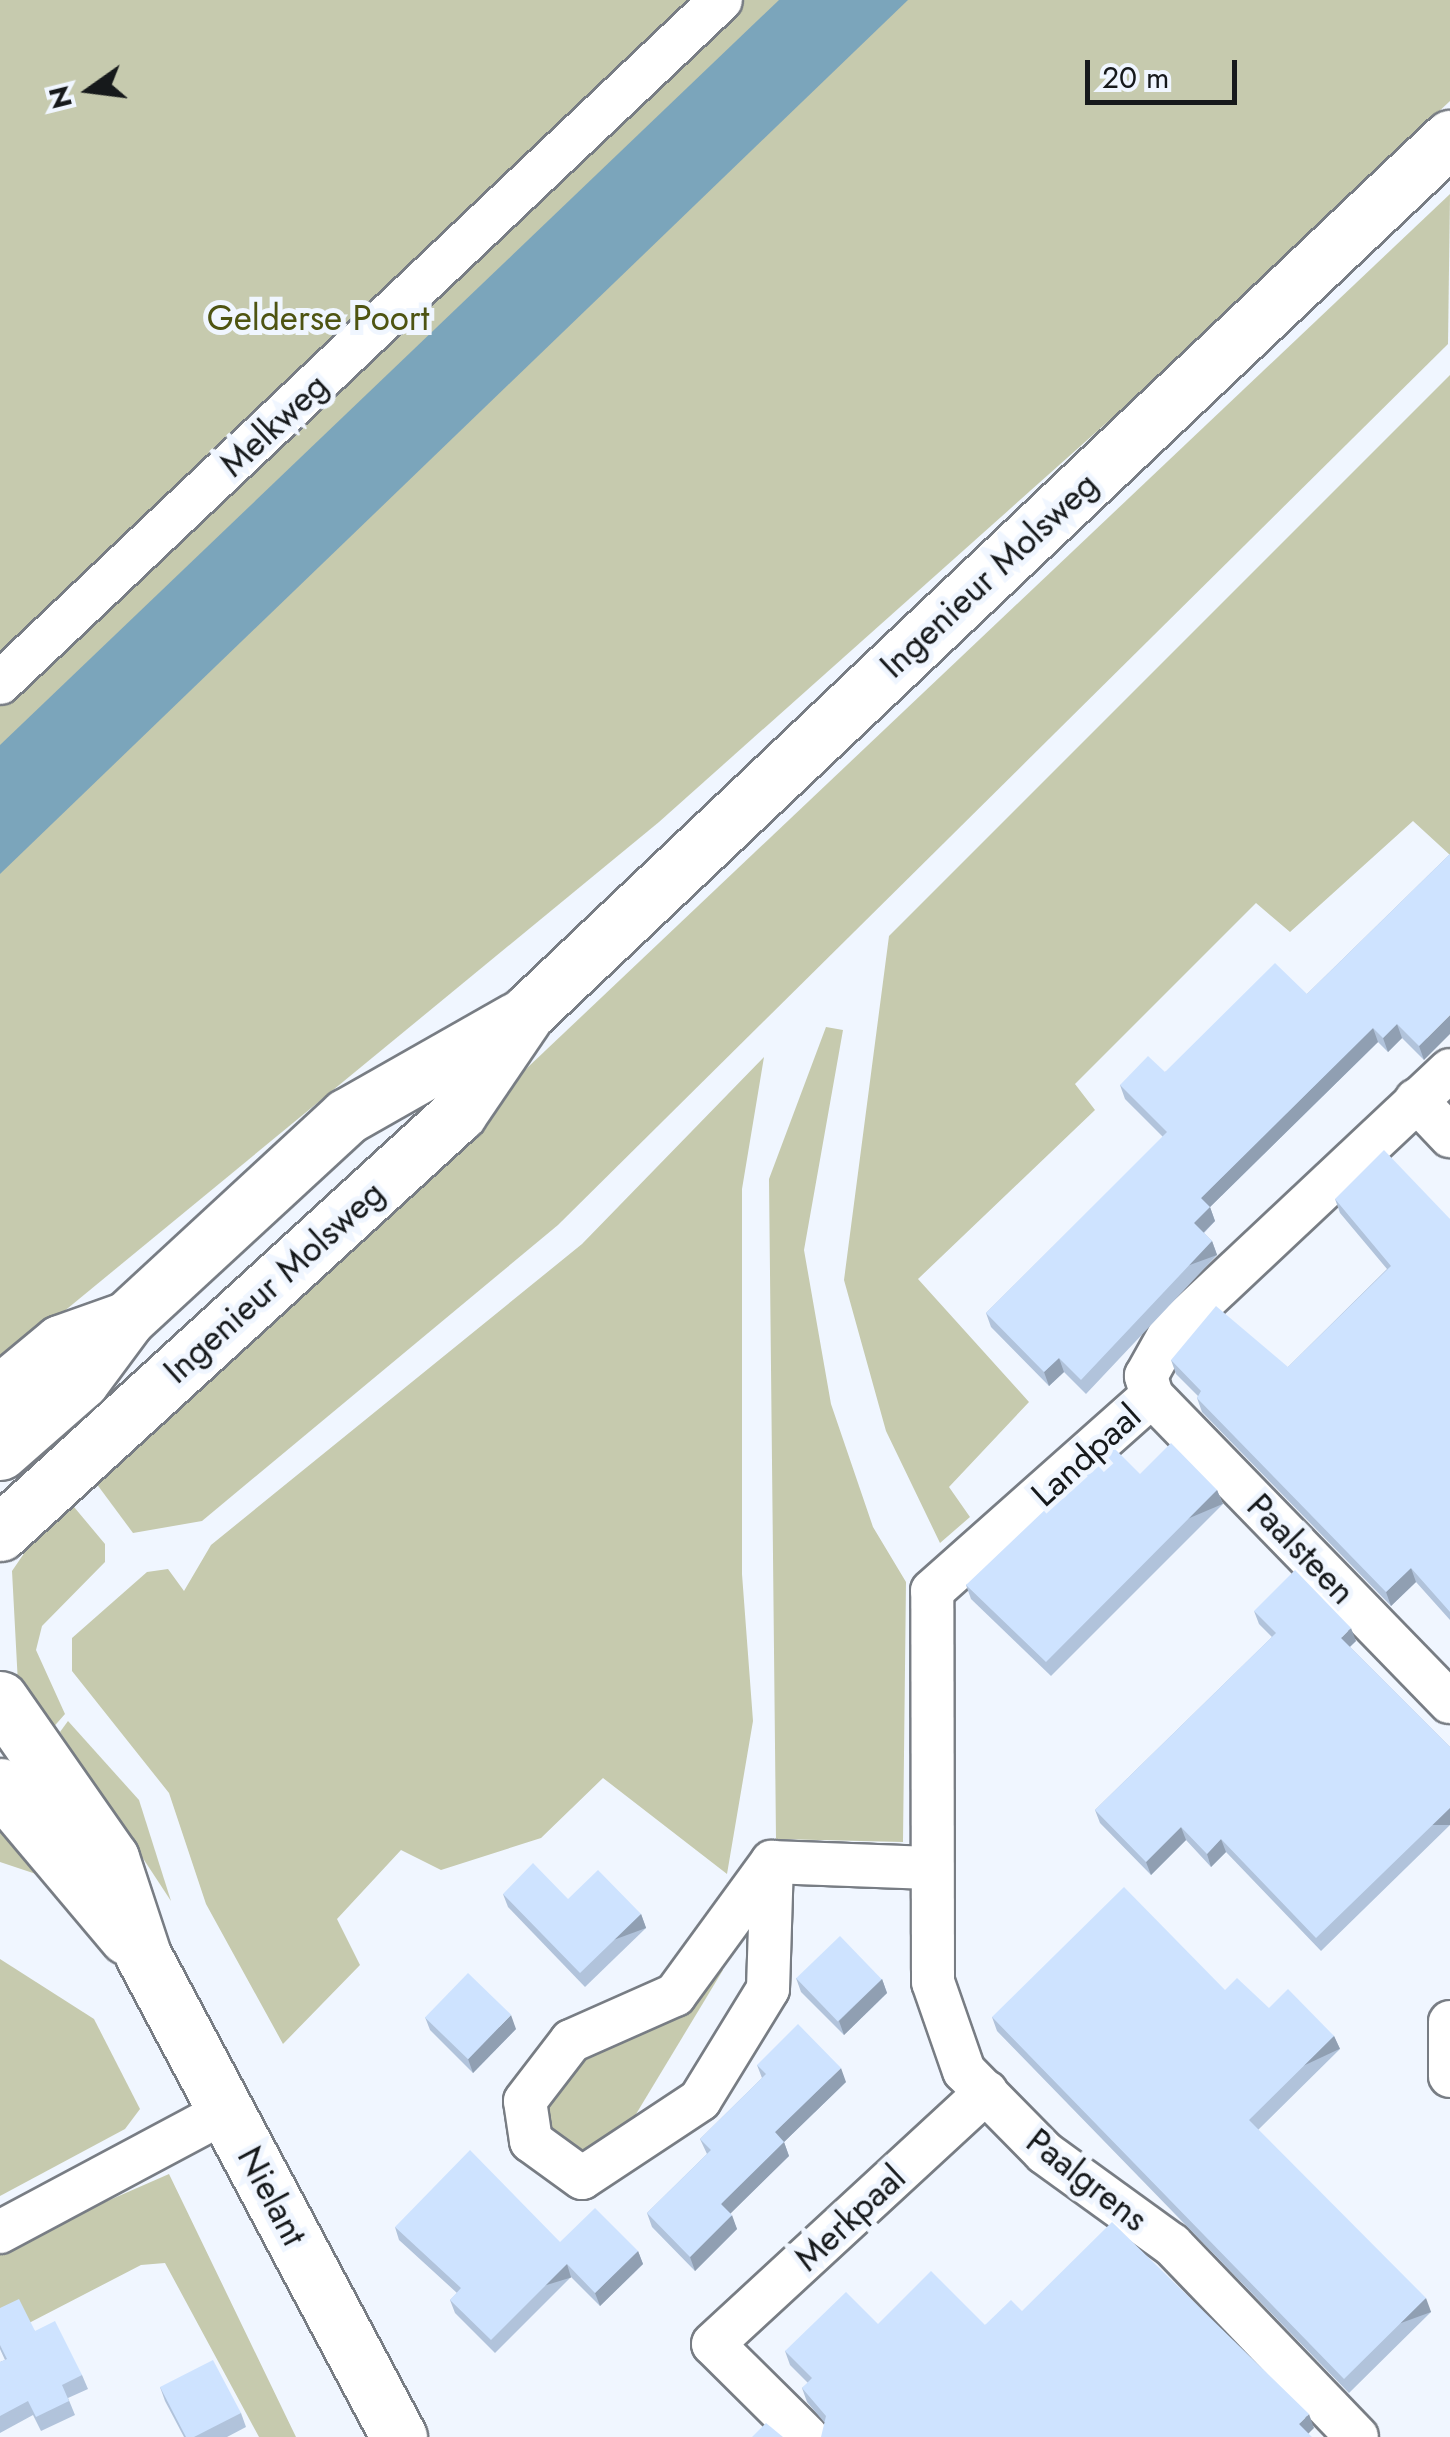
<!DOCTYPE html>
<style>
body{margin:0}
#map{position:relative;width:1450px;height:2437px;overflow:hidden;background:#f0f6ff;font-family:Jost,sans-serif}
div>[style]{position:absolute}
.green>*{inset:0;background:#c6caae}
.water>*{inset:0;background:#7ba5bb}
.roads{filter:drop-shadow(2px 0 #787d84) drop-shadow(-2px 0 #787d84) drop-shadow(0 2px #787d84) drop-shadow(0 -2px #787d84)}
.street>*{height:42px;margin:-21px;padding:0 21px;transform-origin:21px;border-radius:21px;background:#fff}
.secondary>*{height:55px;margin:-27.5px;padding:0 27.5px;transform-origin:27.5px;border-radius:27.5px;background:#fff}
.wall>*{inset:0;background:#b1c3db}
.shaded-wall>*{inset:0;background:#909fb2;transform-origin:0 0}
.building>*{inset:0;background:#cee3ff;transform-origin:0 0}
span{translate:-50% -50%;white-space:nowrap;text-align:center;line-height:1.15;-webkit-text-stroke:10px #f0f6ff;paint-order:stroke}
.park-label{font-size:35px;color:#4e5412}
.street-label{font-size:35px;color:#16191b}
.north{position:absolute;left:40px;top:40px;width:100px;height:100px;-webkit-text-stroke:8px #f0f6ff;paint-order:stroke;rotate:256deg;font-size:28px;font-weight:700;line-height:40px;text-align:center;color:#16191b}
.north::after{content:'';display:block;margin:auto;width:35px;height:45px;background:#16191b;clip-path:polygon(50% 0,100% 100%,50% 72%,0 100%)}
.scale{position:absolute;left:1085px;top:60px;width:152px;height:45px;box-sizing:border-box;border:5px solid #16191b;border-top:0;padding-left:12px;font-size:30px;line-height:35px;white-space:nowrap;color:#16191b;-webkit-text-stroke:8px #f0f6ff;paint-order:stroke}
</style>
<div id="map">
<div class="green">
<i style="clip-path:polygon(0 0,1450px 0,1450px 101px,1149px 385px,659px 822px,0 1364px)"></i>
<i style="clip-path:polygon(1450px 194px,1448px 344px,558px 1225px,202px 1521px,133px 1533px,93px 1479px)"></i>
<i style="clip-path:polygon(1450px 375px,1450px 855px,1413px 821px,1290px 932px,1256px 903px,1075px 1084px,1095px 1110px,918px 1279px,1029px 1402px,949px 1487px,970px 1517px,940px 1543px,886px 1431px,844px 1280px,889px 936px)"></i>
<i style="clip-path:polygon(826px 1027px,843px 1030px,804px 1250px,831px 1404px,873px 1527px,906px 1582px,903px 1842px,776px 1839px,769px 1179px)"></i>
<i style="clip-path:polygon(764px 1057px,742px 1189px,742px 1574px,753px 1721px,727px 1874px,603px 1778px,541px 1838px,441px 1870px,401px 1850px,337px 1919px,360px 1965px,283px 2044px,206px 1904px,169px 1793px,72px 1671px,72px 1638px,147px 1572px,168px 1569px,184px 1591px,211px 1545px,582px 1244px)"></i>
<i style="clip-path:polygon(64px 1495px,105px 1544px,105px 1562px,42px 1626px,36px 1650px,65px 1714px,50px 1731px,18px 1684px,12px 1571px)"></i>
<i style="clip-path:polygon(68px 1721px,139px 1800px,171px 1901px,60px 1732px)"></i>
<i style="clip-path:polygon(0 1826px,63px 1883px,0 1862px)"></i>
<i style="clip-path:polygon(0 1959px,94px 2019px,140px 2109px,125px 2129px,0 2196px)"></i>
<i style="clip-path:polygon(723px 1970px,624px 2134px,567px 2171px,529px 2084px,696px 1975px)"></i>
<i style="clip-path:polygon(169px 2174px,296px 2437px,259px 2437px,165px 2263px,141px 2265px,0 2338px,0 2248px)"></i>
</div>
<div class="water">
<i style="clip-path:polygon(779px 0,908px 0,0 874px,0 745px)"></i>
</div>
<div class="roads">
<div class="street">
<i style="left:0;top:683px;width:993px;rotate:-43.45deg"></i>
<i style="left:1416px;top:1100px;width:50px;rotate:46.6deg"></i>
<i style="left:1152px;top:1396px;width:427px;rotate:45.8deg"></i>
<i style="left:772px;top:1862px;width:127px;rotate:91.8deg"></i>
<i style="left:768px;top:1989px;width:130px;rotate:121.5deg"></i>
<i style="left:700px;top:2100px;width:141px;rotate:146.5deg"></i>
<i style="left:582px;top:2178px;width:63px;rotate:-144deg"></i>
<i style="left:531px;top:2141px;width:40px;rotate:-98.5deg"></i>
<i style="left:525px;top:2101px;width:76px;rotate:-52.5deg"></i>
<i style="left:571px;top:2041px;width:114px;rotate:-23.9deg"></i>
<i style="left:675px;top:1995px;width:165px;rotate:-53.9deg"></i>
<i style="left:772px;top:1862px;width:157px;rotate:2.2deg"></i>
<i style="left:1450px;top:2022px;width:54px;rotate:90deg"></i>
<i style="left:0;top:2232px;width:257px;rotate:-28.1deg"></i>
<i style="left:807px;top:2437px;width:132px;rotate:-135.3deg"></i>
<i style="left:713px;top:2344px;width:372px;rotate:-42.7deg"></i>
<i style="left:1357px;top:2437px;width:267px;rotate:-133.9deg"></i>
<i style="left:1172px;top:2245px;width:157px;rotate:-144.1deg"></i>
<i style="left:1045px;top:2153px;width:115px;rotate:-134.6deg"></i>
<i style="left:964px;top:2071px;width:94px;rotate:-109.2deg"></i>
<i style="left:933px;top:1982px;width:391px;rotate:-90.1deg"></i>
<i style="left:932px;top:1591px;width:294px;rotate:-41.6deg"></i>
<i style="left:1152px;top:1396px;width:21px;rotate:-107deg"></i>
<i style="left:1146px;top:1376px;width:49px;rotate:-60.8deg"></i>
<i style="left:1170px;top:1333px;width:384px;rotate:-43.2deg"></i>
</div>
<div class="secondary">
<i style="left:0;top:1393px;width:78px;rotate:-39.8deg"></i>
<i style="left:60px;top:1343px;width:71px;rotate:-19.7deg"></i>
<i style="left:0;top:1452px;width:108px;rotate:-41.2deg"></i>
<i style="left:81px;top:1381px;width:77px;rotate:-53.4deg"></i>
<i style="left:127px;top:1319px;width:299px;rotate:-42.7deg"></i>
<i style="left:347px;top:1116px;width:194px;rotate:-29.6deg"></i>
<i style="left:0;top:1533px;width:622px;rotate:-42.46deg"></i>
<i style="left:459px;top:1113px;width:121px;rotate:-55.8deg"></i>
<i style="left:527px;top:1013px;width:1272px;rotate:-43.47deg"></i>
<i style="left:0;top:1699px;width:194px;rotate:55.1deg"></i>
<i style="left:111px;top:1858px;width:102px;rotate:71.7deg"></i>
<i style="left:143px;top:1955px;width:546px;rotate:62.03deg"></i>
<i style="left:0;top:1786px;width:197px;rotate:49.9deg"></i>
</div>
</div>
<div class="wall">
<i style="clip-path:polygon(1450px 854px,1424px 1060px,1402px 1038px,1388px 1052px,1378px 1042px,1210px 1207px,1215px 1221px,1204px 1233px,1212px 1241px,1217px 1255px,1086px 1394px,1064px 1372px,1049px 1386px,991px 1327px,986px 1313px,1163px 1137px,1125px 1099px,1120px 1085px,1165px 1072px,1307px 994px)"></i>
<i style="clip-path:polygon(1335px 1199px,1450px 1219px,1450px 1620px,1416px 1582px,1391px 1606px,1202px 1412px,1197px 1398px,1198px 1396px,1176px 1374px,1171px 1360px,1288px 1367px,1387px 1269px,1340px 1213px)"></i>
<i style="clip-path:polygon(1140px 1474px,1217px 1490px,1223px 1504px,1051px 1676px,971px 1599px,966px 1585px)"></i>
<i style="clip-path:polygon(1254px 1611px,1356px 1641px,1350px 1647px,1450px 1747px,1450px 1825px,1321px 1951px,1226px 1852px,1211px 1867px,1186px 1840px,1151px 1875px,1100px 1823px,1095px 1810px,1272px 1637px,1259px 1624px)"></i>
<i style="clip-path:polygon(503px 1894px,568px 1899px,641px 1914px,646px 1928px,585px 1987px,508px 1907px)"></i>
<i style="clip-path:polygon(796px 1978px,882px 1979px,887px 1993px,844px 2035px,801px 1992px)"></i>
<i style="clip-path:polygon(1225px 1990px,1334px 2036px,1340px 2049px,1258px 2130px,1431px 2312px,1349px 2393px,997px 2031px,992px 2017px)"></i>
<i style="clip-path:polygon(425px 2017px,516px 2029px,473px 2073px,430px 2030px)"></i>
<i style="clip-path:polygon(757px 2065px,846px 2082px,784px 2142px,789px 2156px,730px 2213px,737px 2229px,695px 2271px,652px 2227px,647px 2213px,707px 2154px,700px 2139px,762px 2078px)"></i>
<i style="clip-path:polygon(395px 2227px,560px 2242px,638px 2251px,643px 2264px,600px 2306px,571px 2277px,495px 2353px,455px 2313px,450px 2300px,457px 2293px,399px 2240px)"></i>
<i style="clip-path:polygon(0 2308px,35px 2331px,82px 2375px,88px 2389px,68px 2398px,75px 2415px,41px 2431px,33px 2415px,0 2433px,0 2362px,5px 2360px,0 2349px)"></i>
<i style="clip-path:polygon(1022px 2311px,1314px 2428px,824px 2422px,807px 2402px,802px 2388px,808px 2383px,790px 2365px,785px 2351px,878px 2324px,985px 2325px)"></i>
<i style="clip-path:polygon(160px 2387px,241px 2413px,246px 2427px,227px 2437px,184px 2437px,165px 2401px)"></i>
</div>
<div class="shaded-wall">
<i style="clip-path:polygon(1450px 1015px,1450px 1034px,1424px 1060px,1419px 1046px)"></i>
<i style="clip-path:polygon(1397px 1024px,1402px 1038px,1388px 1052px,1383px 1038px)"></i>
<i style="clip-path:polygon(1373px 1028px,1378px 1042px,1210px 1207px,1215px 1221px,1199px 1237px,1194px 1223px,1201px 1198px)"></i>
<i style="left:1212px;top:1241px;width:15px;height:191px;rotate:70deg"></i>
<i style="clip-path:polygon(1059px 1358px,1064px 1372px,1049px 1386px,1044px 1372px)"></i>
<i style="left:1217px;top:1490px;width:15px;height:243px;rotate:67deg"></i>
<i style="clip-path:polygon(1411px 1568px,1416px 1582px,1391px 1606px,1386px 1592px)"></i>
<i style="clip-path:polygon(1351px 1628px,1356px 1641px,1345px 1651px,1341px 1638px)"></i>
<i style="left:1450px;top:1808px;width:17px;height:187px;rotate:90deg"></i>
<i style="clip-path:polygon(1181px 1827px,1186px 1840px,1151px 1875px,1146px 1862px)"></i>
<i style="clip-path:polygon(1221px 1839px,1226px 1852px,1211px 1867px,1207px 1854px)"></i>
<i style="left:641px;top:1914px;width:15px;height:85px;rotate:70deg"></i>
<i style="clip-path:polygon(882px 1979px,887px 1993px,844px 2035px,839px 2021px)"></i>
<i style="clip-path:polygon(511px 2015px,516px 2029px,473px 2073px,468px 2059px)"></i>
<i style="left:1334px;top:2036px;width:14px;height:120px;rotate:65deg"></i>
<i style="clip-path:polygon(841px 2068px,846px 2082px,784px 2142px,789px 2156px,726px 2218px,721px 2204px,775px 2132px)"></i>
<i style="clip-path:polygon(732px 2215px,737px 2229px,695px 2271px,690px 2257px)"></i>
<i style="clip-path:polygon(638px 2251px,643px 2264px,600px 2306px,595px 2293px)"></i>
<i style="left:567px;top:2264px;width:14px;height:107px;rotate:73deg"></i>
<i style="left:1426px;top:2298px;width:15px;height:115px;rotate:70deg"></i>
<i style="clip-path:polygon(1309px 2414px,1314px 2428px,1305px 2437px,1299px 2424px)"></i>
</div>
<div class="building">
<i style="clip-path:polygon(1450px 854px,1450px 1015px,1419px 1046px,1397px 1024px,1383px 1038px,1373px 1028px,1201px 1198px,1210px 1207px,1194px 1223px,1212px 1241px,1081px 1380px,1059px 1358px,1044px 1372px,986px 1313px,1167px 1132px,1120px 1085px,1148px 1056px,1165px 1072px,1275px 963px,1307px 994px)"></i>
<i style="clip-path:polygon(1384px 1150px,1450px 1219px,1450px 1612px,1411px 1568px,1386px 1592px,1197px 1398px,1201px 1391px,1171px 1360px,1216px 1306px,1288px 1367px,1391px 1266px,1335px 1199px)"></i>
<i style="clip-path:polygon(1171px 1443px,1217px 1490px,1046px 1662px,966px 1585px,1112px 1446px,1140px 1474px)"></i>
<i style="clip-path:polygon(1295px 1570px,1351px 1628px,1341px 1638px,1450px 1747px,1450px 1808px,1316px 1938px,1221px 1839px,1207px 1854px,1181px 1827px,1146px 1862px,1095px 1810px,1276px 1633px,1254px 1611px)"></i>
<i style="clip-path:polygon(533px 1863px,568px 1899px,598px 1870px,641px 1914px,580px 1973px,503px 1894px)"></i>
<i style="clip-path:polygon(1124px 1887px,1225px 1990px,1237px 1978px,1269px 2008px,1288px 1989px,1334px 2036px,1249px 2120px,1426px 2298px,1344px 2379px,992px 2017px)"></i>
<i style="left:840px;top:1936px;width:60px;height:61px;rotate:46deg"></i>
<i style="left:468px;top:1973px;width:60px;height:62px;rotate:44deg"></i>
<i style="clip-path:polygon(798px 2024px,841px 2068px,775px 2132px,784px 2142px,721px 2204px,732px 2215px,690px 2257px,647px 2213px,711px 2150px,700px 2139px,766px 2074px,757px 2065px)"></i>
<i style="clip-path:polygon(470px 2150px,560px 2242px,595px 2208px,638px 2251px,595px 2293px,567px 2264px,491px 2340px,450px 2300px,461px 2288px,395px 2227px)"></i>
<i style="clip-path:polygon(1112px 2222px,1309px 2414px,1299px 2424px,1312px 2437px,821px 2437px,826px 2416px,802px 2388px,812px 2378px,785px 2351px,846px 2292px,878px 2324px,931px 2271px,985px 2325px,1011px 2300px,1022px 2311px)"></i>
<i style="clip-path:polygon(19px 2299px,35px 2331px,55px 2321px,82px 2375px,62px 2385px,69px 2401px,36px 2417px,28px 2401px,0 2416px,0 2362px,7px 2359px,0 2345px,0 2308px)"></i>
<i style="clip-path:polygon(213px 2360px,241px 2413px,194px 2437px,186px 2437px,160px 2387px)"></i>
<i style="clip-path:polygon(766px 2423px,783px 2437px,752px 2437px)"></i>
</div>
<div class="park-label">
<span style="left:318px;top:318px">Gelderse Poort</span>
</div>
<div class="street-label">
<span style="left:274px;top:425px;rotate:-43deg">Melkweg</span>
<span style="left:989px;top:575px;rotate:-43deg">Ingenieur Molsweg</span>
<span style="left:274px;top:1282px;rotate:-42deg">Ingenieur Molsweg</span>
<span style="left:1086px;top:1455px;rotate:-42deg">Landpaal</span>
<span style="left:1301px;top:1549px;rotate:46deg">Paalsteen</span>
<span style="left:1087px;top:2180px;rotate:38deg">Paalgrens</span>
<span style="left:272px;top:2196px;rotate:62deg">Nielant</span>
<span style="left:850px;top:2218px;rotate:-43deg">Merkpaal</span>
</div>
<div class="north">N</div>
<div class="scale">20 m</div>
</div>
